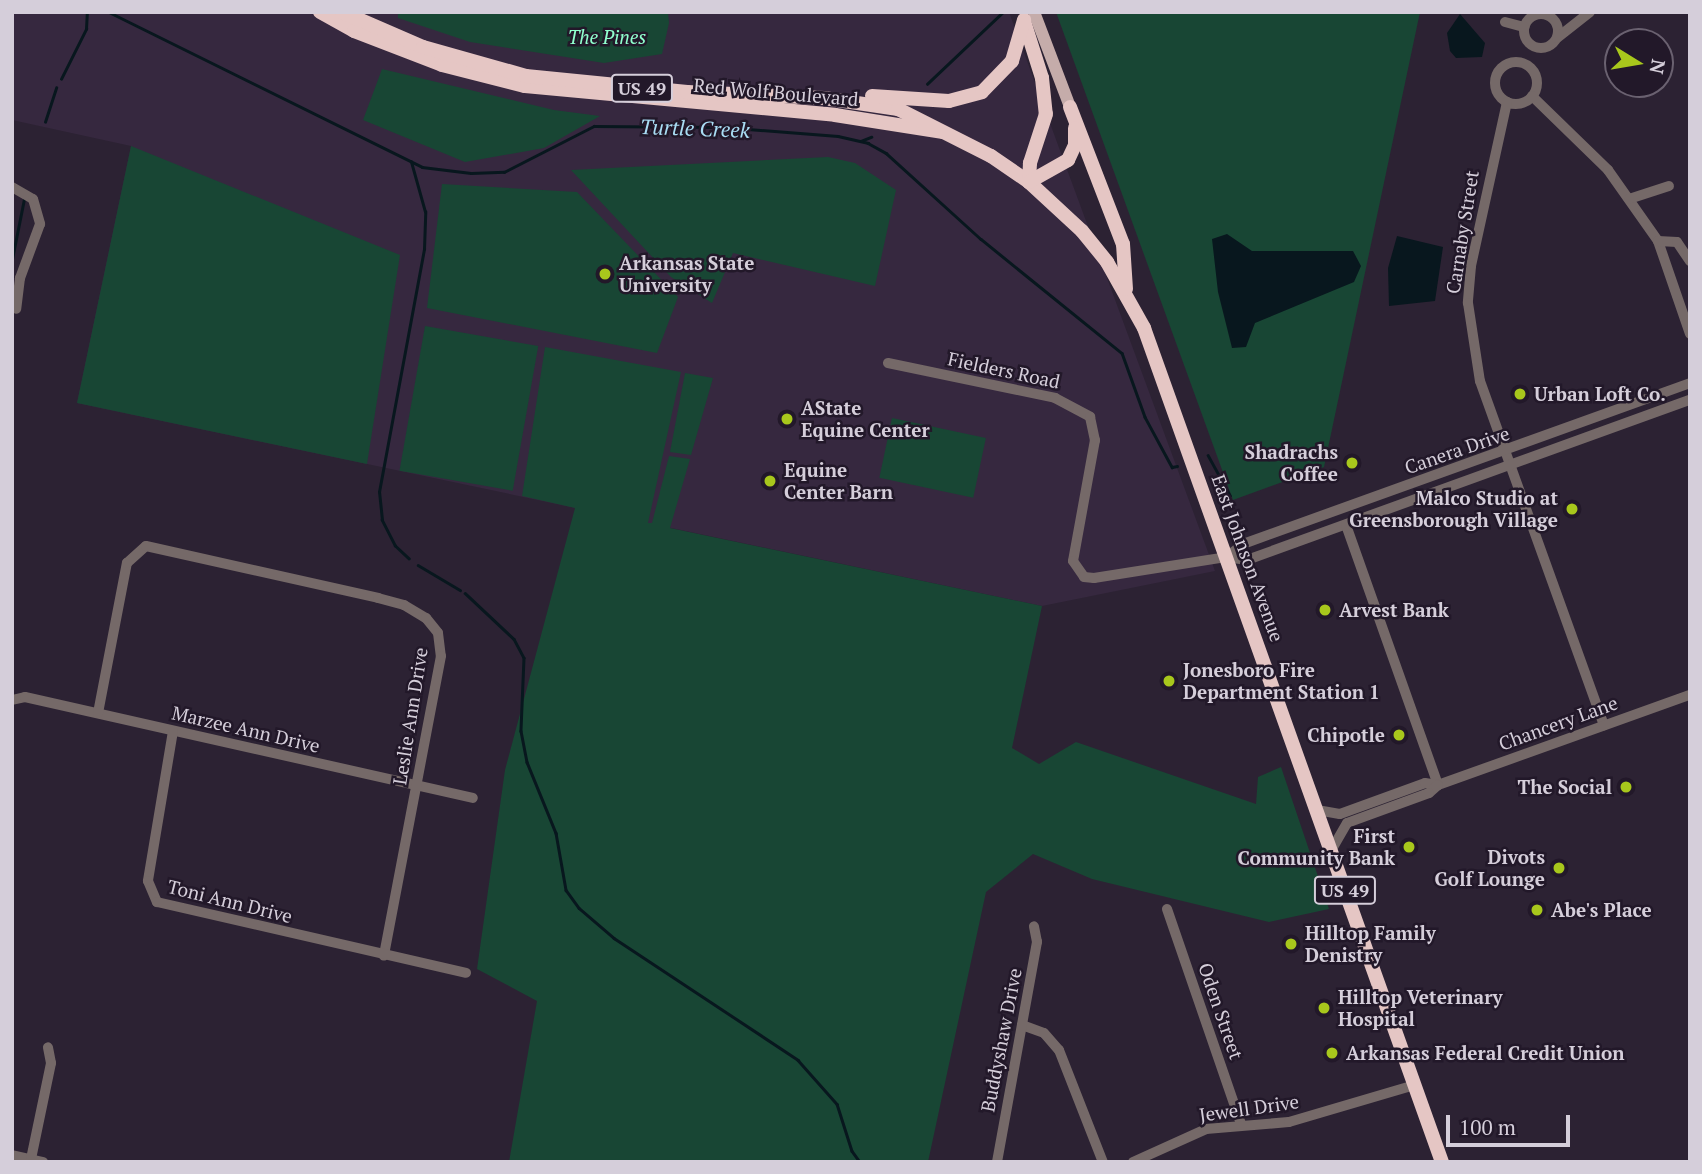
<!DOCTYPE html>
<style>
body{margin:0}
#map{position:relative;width:1702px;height:1174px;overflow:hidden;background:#2c2233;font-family:"PT Serif",serif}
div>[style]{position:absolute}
.built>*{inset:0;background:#36283f}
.green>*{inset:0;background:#184634;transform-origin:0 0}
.water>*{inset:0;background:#08171e}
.stream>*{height:2.5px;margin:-1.25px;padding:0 1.25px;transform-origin:1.25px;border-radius:1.25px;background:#08171e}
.minor>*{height:10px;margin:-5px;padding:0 5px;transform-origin:5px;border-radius:5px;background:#756968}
.minor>.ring{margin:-5px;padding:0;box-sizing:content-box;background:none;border:10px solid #756968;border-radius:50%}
.major>*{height:12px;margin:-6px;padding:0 6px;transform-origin:6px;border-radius:6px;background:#c5acaa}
.highway>*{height:14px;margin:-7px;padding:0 7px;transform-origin:7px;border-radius:7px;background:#e5c6c4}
.dots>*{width:19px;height:19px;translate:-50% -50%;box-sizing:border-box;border:4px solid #221829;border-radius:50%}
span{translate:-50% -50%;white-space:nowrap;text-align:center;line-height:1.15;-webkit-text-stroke:5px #221829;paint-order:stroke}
.shield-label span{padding:2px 5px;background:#221829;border:2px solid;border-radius:5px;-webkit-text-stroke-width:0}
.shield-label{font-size:18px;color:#d5ceda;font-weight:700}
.park-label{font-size:19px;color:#90ffce;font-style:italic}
.street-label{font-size:19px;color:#d5ceda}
.poi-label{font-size:19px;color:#d5ceda;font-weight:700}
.left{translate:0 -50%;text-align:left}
.right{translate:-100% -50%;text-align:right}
.water-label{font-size:21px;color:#a9ddf4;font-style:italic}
.frame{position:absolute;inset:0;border:14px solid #d5ceda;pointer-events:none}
.north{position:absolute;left:1604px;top:28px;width:70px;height:70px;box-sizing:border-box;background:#221829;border:2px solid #6a6170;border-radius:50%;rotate:101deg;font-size:19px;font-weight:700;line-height:28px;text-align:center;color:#d5ceda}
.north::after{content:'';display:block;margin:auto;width:24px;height:32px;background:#a8c71c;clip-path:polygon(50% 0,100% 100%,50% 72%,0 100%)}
.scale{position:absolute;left:1446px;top:1115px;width:124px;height:32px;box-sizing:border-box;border:4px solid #d5ceda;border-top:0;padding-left:9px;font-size:21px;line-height:24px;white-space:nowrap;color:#d5ceda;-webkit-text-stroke:5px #221829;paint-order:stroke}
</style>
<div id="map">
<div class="built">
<i style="clip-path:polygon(12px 12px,1009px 12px,1215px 571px,1042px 606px,77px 403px,131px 146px,12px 120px)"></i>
</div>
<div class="green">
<i style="clip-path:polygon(398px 12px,668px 12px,669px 23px,662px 54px,604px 63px,470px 42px,398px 18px)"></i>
<i style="clip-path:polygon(1056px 12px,1420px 12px,1324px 467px,1233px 500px)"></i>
<i style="clip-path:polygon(382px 69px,554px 110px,600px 116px,544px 148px,465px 162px,363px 120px)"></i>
<i style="clip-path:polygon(131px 146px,400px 255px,367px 464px,77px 403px)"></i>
<i style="clip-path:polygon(828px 157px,855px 163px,896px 190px,875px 286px,733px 253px,712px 303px,671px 277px,571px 170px)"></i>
<i style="clip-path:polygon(442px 184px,577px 192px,678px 297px,657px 353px,427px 308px)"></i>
<i style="left:425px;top:326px;width:115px;height:147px;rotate:10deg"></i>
<i style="clip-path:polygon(545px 347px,681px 372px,648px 523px,652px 523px,669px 456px,690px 459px,670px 528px,1042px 606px,1012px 748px,1039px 764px,1076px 742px,1256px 804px,1258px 777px,1281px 767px,1329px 909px,1269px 922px,1092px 879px,1033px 854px,986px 892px,928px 1162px,509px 1162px,537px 1001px,477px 969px,505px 770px,575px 508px,522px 496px)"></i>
<i style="clip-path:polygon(685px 373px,713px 378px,691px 455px,670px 452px)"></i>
<i style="left:892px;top:418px;width:96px;height:61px;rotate:12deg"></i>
</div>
<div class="water">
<i style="clip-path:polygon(1460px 14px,1485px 43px,1482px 57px,1456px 58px,1450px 51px,1447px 33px)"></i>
<i style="clip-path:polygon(1227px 234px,1252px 251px,1353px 251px,1361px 266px,1354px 282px,1255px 323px,1246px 347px,1232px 348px,1218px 292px,1212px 239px)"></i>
<i style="clip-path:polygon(1397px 236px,1443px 247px,1435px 301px,1389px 306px,1388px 268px)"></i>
</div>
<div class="stream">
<i style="left:109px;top:12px;width:349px;rotate:26.3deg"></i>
<i style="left:422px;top:167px;width:49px;rotate:7deg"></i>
<i style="left:471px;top:173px;width:33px;rotate:-2deg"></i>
<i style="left:504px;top:172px;width:101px;rotate:-27.1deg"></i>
<i style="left:594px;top:126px;width:128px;rotate:0.4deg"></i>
<i style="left:722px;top:127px;width:116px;rotate:4.4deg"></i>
<i style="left:838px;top:136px;width:31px;rotate:13deg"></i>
<i style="left:868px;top:143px;width:21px;rotate:29deg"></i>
<i style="left:886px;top:153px;width:128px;rotate:42.2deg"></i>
<i style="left:981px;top:239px;width:181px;rotate:39deg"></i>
<i style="left:1122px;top:353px;width:68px;rotate:70.2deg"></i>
<i style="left:1145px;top:417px;width:57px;rotate:61.6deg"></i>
<i style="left:1172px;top:467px;width:5px;rotate:-11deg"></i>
<i style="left:61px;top:79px;width:56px;rotate:-63.4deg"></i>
<i style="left:86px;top:29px;width:17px;rotate:-87deg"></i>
<i style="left:927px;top:84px;width:105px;rotate:-43.5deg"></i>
<i style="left:45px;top:122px;width:36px;rotate:-72deg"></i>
<i style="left:861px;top:141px;width:11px;rotate:-22deg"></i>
<i style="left:12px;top:259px;width:61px;rotate:-78.7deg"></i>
<i style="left:1208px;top:455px;width:46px;rotate:61.2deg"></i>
<i style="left:409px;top:559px;width:19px;rotate:-137deg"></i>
<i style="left:395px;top:546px;width:29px;rotate:-117deg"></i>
<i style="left:382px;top:520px;width:28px;rotate:-96deg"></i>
<i style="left:379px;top:492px;width:247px;rotate:-79.5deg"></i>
<i style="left:424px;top:249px;width:37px;rotate:-88deg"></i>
<i style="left:425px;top:212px;width:52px;rotate:-105.6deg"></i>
<i style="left:418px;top:565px;width:49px;rotate:30.8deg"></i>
<i style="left:465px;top:593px;width:67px;rotate:43.2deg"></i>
<i style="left:514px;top:639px;width:21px;rotate:62deg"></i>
<i style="left:524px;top:658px;width:73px;rotate:92.4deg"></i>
<i style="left:521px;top:731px;width:32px;rotate:79deg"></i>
<i style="left:527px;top:762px;width:77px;rotate:67.8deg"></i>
<i style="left:556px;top:833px;width:58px;rotate:80deg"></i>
<i style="left:566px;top:890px;width:22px;rotate:54deg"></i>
<i style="left:579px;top:908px;width:46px;rotate:40.6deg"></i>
<i style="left:614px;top:938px;width:221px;rotate:33.5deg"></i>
<i style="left:798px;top:1060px;width:59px;rotate:48.4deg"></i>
<i style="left:837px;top:1104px;width:49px;rotate:72.3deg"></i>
<i style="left:852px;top:1151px;width:14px;rotate:54deg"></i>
</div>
<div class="minor">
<i class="ring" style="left:1524px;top:14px;width:24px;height:24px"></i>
<i style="left:1505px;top:22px;width:20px;rotate:15deg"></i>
<i style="left:1557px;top:38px;width:42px;rotate:-38.2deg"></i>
<i class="ring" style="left:1495px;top:62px;width:32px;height:32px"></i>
<i style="left:1532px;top:96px;width:106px;rotate:44.2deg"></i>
<i style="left:1608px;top:170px;width:87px;rotate:54.8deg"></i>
<i style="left:1658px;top:241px;width:98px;rotate:71deg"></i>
<i style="left:1507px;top:102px;width:168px;rotate:102.4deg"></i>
<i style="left:1471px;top:266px;width:37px;rotate:95deg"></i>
<i style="left:1468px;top:303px;width:79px;rotate:81.3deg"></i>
<i style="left:1480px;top:381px;width:366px;rotate:70.2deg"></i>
<i style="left:12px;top:187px;width:24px;rotate:30deg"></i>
<i style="left:33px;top:199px;width:26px;rotate:74deg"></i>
<i style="left:40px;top:224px;width:58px;rotate:110.3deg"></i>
<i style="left:20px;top:278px;width:31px;rotate:97deg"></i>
<i style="left:1629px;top:199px;width:42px;rotate:-18deg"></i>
<i style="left:1658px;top:241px;width:19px;rotate:3deg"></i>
<i style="left:1677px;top:242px;width:23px;rotate:56deg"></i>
<i style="left:888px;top:363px;width:171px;rotate:11.8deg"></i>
<i style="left:1055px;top:398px;width:40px;rotate:28deg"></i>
<i style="left:1090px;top:417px;width:24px;rotate:78deg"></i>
<i style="left:1095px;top:440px;width:123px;rotate:100.3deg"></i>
<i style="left:1073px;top:561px;width:19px;rotate:55deg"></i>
<i style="left:1084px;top:577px;width:10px;rotate:6deg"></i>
<i style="left:1094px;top:578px;width:135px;rotate:-9deg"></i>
<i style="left:1227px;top:557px;width:20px;rotate:9deg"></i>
<i style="left:1247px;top:560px;width:471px;rotate:-19.9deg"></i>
<i style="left:1346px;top:525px;width:276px;rotate:70.5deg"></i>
<i style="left:1438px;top:785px;width:268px;rotate:-19.7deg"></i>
<i style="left:1227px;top:557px;width:21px;rotate:-39deg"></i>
<i style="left:1243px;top:544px;width:475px;rotate:-19.8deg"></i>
<i style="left:12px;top:700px;width:13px;rotate:-13deg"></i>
<i style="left:25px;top:697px;width:459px;rotate:12.7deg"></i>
<i style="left:98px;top:713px;width:153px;rotate:-79.1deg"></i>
<i style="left:127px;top:563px;width:25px;rotate:-42deg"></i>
<i style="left:146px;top:546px;width:238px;rotate:12.6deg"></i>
<i style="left:378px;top:598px;width:27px;rotate:15deg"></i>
<i style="left:404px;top:605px;width:26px;rotate:31deg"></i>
<i style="left:426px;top:618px;width:19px;rotate:51deg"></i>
<i style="left:438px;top:633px;width:23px;rotate:83deg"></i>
<i style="left:441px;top:656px;width:305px;rotate:100.8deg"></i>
<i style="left:173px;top:731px;width:152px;rotate:99.5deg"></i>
<i style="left:148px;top:881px;width:23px;rotate:67deg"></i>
<i style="left:157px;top:902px;width:317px;rotate:12.9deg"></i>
<i style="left:1317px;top:810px;width:23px;rotate:10deg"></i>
<i style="left:1340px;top:814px;width:90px;rotate:-20deg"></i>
<i style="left:1425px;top:783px;width:13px;rotate:9deg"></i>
<i style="left:1438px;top:785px;width:12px;rotate:138deg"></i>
<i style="left:1429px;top:793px;width:87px;rotate:159.9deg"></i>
<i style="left:1347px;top:823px;width:32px;rotate:120deg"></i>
<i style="left:1167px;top:909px;width:227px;rotate:71deg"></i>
<i style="left:1022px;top:1025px;width:23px;rotate:20deg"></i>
<i style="left:1044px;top:1033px;width:23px;rotate:49deg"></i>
<i style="left:1059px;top:1050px;width:120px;rotate:68.6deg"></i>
<i style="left:12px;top:1155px;width:32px;rotate:13deg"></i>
<i style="left:31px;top:1159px;width:98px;rotate:-78.2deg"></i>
<i style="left:51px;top:1063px;width:16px;rotate:-101deg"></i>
<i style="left:997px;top:1162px;width:224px;rotate:-79.7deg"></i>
<i style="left:1037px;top:942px;width:16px;rotate:-101deg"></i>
<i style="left:1133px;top:1162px;width:80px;rotate:-24.3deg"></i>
<i style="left:1206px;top:1129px;width:83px;rotate:-4.8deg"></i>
<i style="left:1289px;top:1122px;width:131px;rotate:-16.4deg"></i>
</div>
<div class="major">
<i style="left:1034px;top:12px;width:102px;rotate:69.2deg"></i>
</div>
<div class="highway">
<i style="left:320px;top:12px;width:39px;rotate:29deg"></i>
<i style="left:354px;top:31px;width:94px;rotate:21.1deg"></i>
<i style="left:442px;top:65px;width:86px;rotate:14.2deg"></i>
<i style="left:525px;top:86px;width:311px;rotate:5.3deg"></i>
<i style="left:835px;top:115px;width:108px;rotate:9deg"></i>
<i style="left:342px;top:12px;width:88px;rotate:23.4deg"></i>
<i style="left:423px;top:47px;width:107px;rotate:15.7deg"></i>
<i style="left:526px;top:76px;width:162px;rotate:5.7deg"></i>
<i style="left:687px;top:92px;width:137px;rotate:2.5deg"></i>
<i style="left:824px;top:98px;width:75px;rotate:8.5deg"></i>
<i style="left:898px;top:109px;width:104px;rotate:26.8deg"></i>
<i style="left:991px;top:156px;width:46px;rotate:34.4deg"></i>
<i style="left:1029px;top:182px;width:72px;rotate:42.8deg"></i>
<i style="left:1082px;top:231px;width:40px;rotate:51deg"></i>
<i style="left:1107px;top:262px;width:76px;rotate:60.7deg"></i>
<i style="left:1144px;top:328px;width:886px;rotate:70.34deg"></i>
<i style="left:1024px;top:21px;width:60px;rotate:72.5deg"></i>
<i style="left:1042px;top:78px;width:36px;rotate:84deg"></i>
<i style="left:1046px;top:114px;width:52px;rotate:108.1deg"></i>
<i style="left:1030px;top:163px;width:19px;rotate:93deg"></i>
<i style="left:872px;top:96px;width:77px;rotate:3.7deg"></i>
<i style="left:949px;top:101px;width:34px;rotate:-15deg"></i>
<i style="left:982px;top:92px;width:43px;rotate:-45.9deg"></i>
<i style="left:1012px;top:61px;width:43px;rotate:-73.7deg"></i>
<i style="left:1070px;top:107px;width:147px;rotate:68.9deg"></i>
<i style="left:1123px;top:244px;width:45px;rotate:86.2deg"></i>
<i style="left:1029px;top:182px;width:45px;rotate:-29.4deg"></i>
<i style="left:1068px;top:160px;width:17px;rotate:-65deg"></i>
<i style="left:1075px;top:145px;width:17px;rotate:-90deg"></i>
</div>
<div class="dots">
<i style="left:605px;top:274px;background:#a8c71c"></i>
<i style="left:1520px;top:394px;background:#a8c71c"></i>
<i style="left:787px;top:419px;background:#a8c71c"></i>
<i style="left:1352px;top:463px;background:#a8c71c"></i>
<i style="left:770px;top:481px;background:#a8c71c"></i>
<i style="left:1572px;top:509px;background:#a8c71c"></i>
<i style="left:1325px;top:610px;background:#a8c71c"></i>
<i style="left:1169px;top:681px;background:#a8c71c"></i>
<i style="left:1399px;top:735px;background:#a8c71c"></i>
<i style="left:1626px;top:787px;background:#a8c71c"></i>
<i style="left:1409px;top:847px;background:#a8c71c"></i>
<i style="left:1559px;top:868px;background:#a8c71c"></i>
<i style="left:1537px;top:910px;background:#a8c71c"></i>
<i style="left:1291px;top:944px;background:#a8c71c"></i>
<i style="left:1324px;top:1008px;background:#a8c71c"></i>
<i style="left:1332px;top:1053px;background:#a8c71c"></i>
</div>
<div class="shield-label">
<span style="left:642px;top:88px">US 49</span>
<span style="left:1345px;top:890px">US 49</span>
</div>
<div class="park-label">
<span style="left:607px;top:37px">The Pines</span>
</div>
<div class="street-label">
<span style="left:776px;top:92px;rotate:5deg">Red Wolf Boulevard</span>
<span style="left:1462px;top:232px;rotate:-81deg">Carnaby Street</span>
<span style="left:1004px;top:370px;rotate:12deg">Fielders Road</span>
<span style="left:1457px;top:450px;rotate:-19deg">Canera Drive</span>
<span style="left:1248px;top:558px;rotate:70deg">East Johnson Avenue</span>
<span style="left:410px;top:716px;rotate:-81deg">Leslie Ann Drive</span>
<span style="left:1558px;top:723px;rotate:-20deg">Chancery Lane</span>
<span style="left:246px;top:729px;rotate:13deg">Marzee Ann Drive</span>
<span style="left:230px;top:901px;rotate:14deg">Toni Ann Drive</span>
<span style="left:1221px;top:1011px;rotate:71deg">Oden Street</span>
<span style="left:1001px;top:1040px;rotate:-79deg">Buddyshaw Drive</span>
<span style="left:1249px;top:1108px;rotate:-8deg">Jewell Drive</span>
</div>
<div class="poi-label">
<span class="left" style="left:619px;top:274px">Arkansas State<br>University</span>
<span class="left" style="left:1534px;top:394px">Urban Loft Co.</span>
<span class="left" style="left:801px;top:419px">AState<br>Equine Center</span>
<span class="right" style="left:1338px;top:463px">Shadrachs<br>Coffee</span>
<span class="left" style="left:784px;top:481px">Equine<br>Center Barn</span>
<span class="right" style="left:1558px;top:509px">Malco Studio at<br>Greensborough Village</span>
<span class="left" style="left:1339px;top:610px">Arvest Bank</span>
<span class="left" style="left:1183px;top:681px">Jonesboro Fire<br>Department Station 1</span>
<span class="right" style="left:1385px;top:735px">Chipotle</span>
<span class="right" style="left:1612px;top:787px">The Social</span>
<span class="right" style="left:1395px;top:847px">First<br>Community Bank</span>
<span class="right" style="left:1545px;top:868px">Divots<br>Golf Lounge</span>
<span class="left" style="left:1551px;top:910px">Abe's Place</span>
<span class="left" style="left:1305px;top:944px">Hilltop Family<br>Denistry</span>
<span class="left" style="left:1338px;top:1008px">Hilltop Veterinary<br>Hospital</span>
<span class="left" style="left:1346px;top:1053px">Arkansas Federal Credit Union</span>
</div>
<div class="water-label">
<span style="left:695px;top:128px;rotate:2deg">Turtle Creek</span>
</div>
<div class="frame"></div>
<div class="north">N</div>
<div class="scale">100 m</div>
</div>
